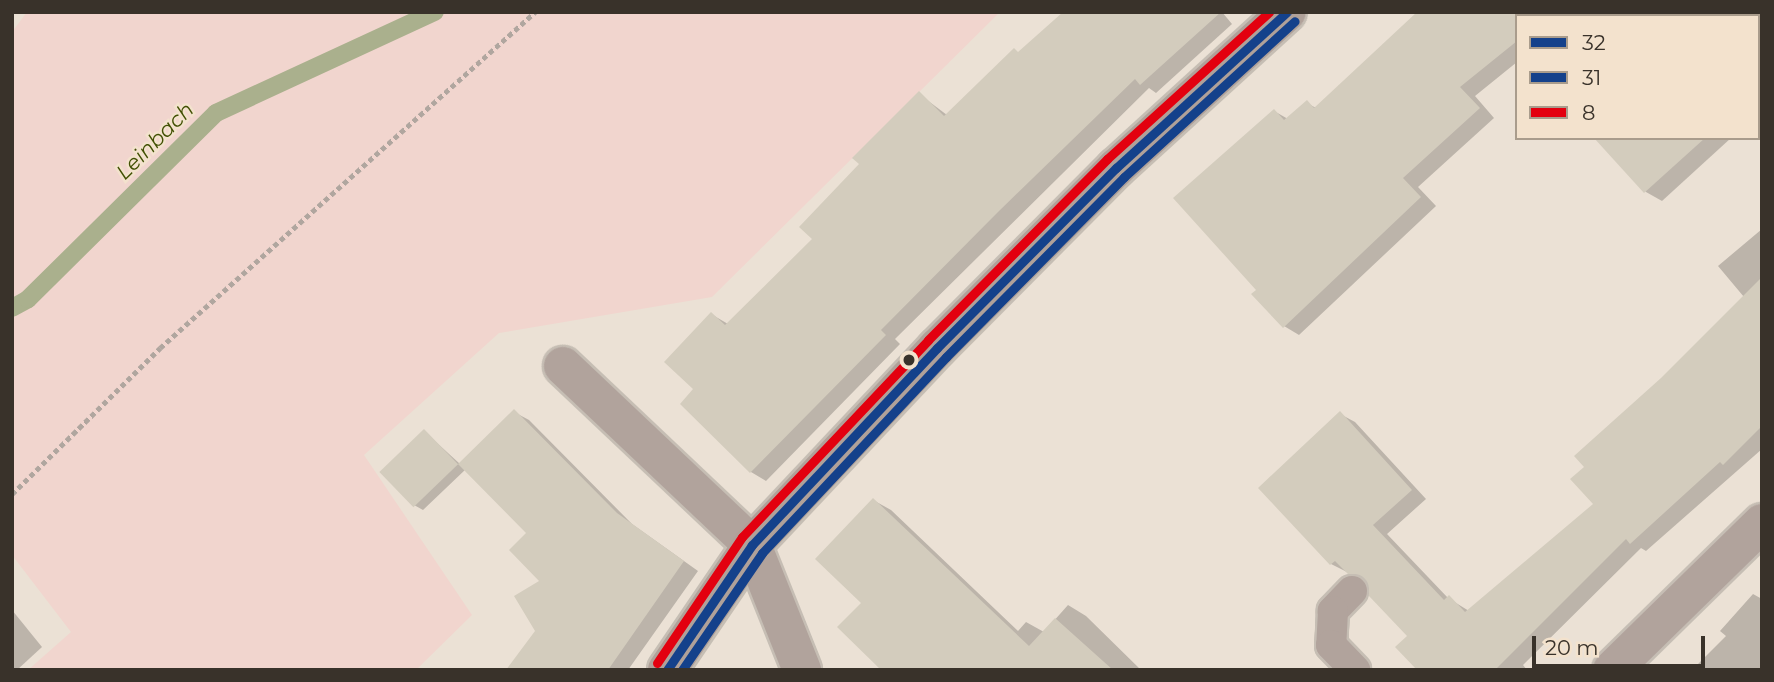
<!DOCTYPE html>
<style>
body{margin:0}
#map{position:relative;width:1774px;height:682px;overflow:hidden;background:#ebe1d5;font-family:Montserrat,sans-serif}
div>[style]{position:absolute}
.green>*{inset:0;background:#f1d5ce}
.shadow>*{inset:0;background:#0003;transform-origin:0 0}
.stream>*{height:18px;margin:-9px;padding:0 9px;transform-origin:9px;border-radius:9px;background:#aab08d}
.building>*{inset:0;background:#d3ccbd;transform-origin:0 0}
.path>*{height:4.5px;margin-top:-2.25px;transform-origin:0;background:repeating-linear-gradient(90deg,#b0a69f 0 5px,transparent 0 8.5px)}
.roads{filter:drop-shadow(2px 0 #c6beb4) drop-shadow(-2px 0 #c6beb4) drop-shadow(0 2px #c6beb4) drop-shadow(0 -2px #c6beb4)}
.lane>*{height:30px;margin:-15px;padding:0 15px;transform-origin:15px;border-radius:15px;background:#b1a39c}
.street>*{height:38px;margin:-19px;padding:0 19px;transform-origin:19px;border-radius:19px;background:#b1a39c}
.secondary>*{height:38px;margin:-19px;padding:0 19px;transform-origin:19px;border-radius:19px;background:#b0a199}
.bus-1>*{height:9px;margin:-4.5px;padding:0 4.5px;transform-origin:4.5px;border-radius:4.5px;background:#14418b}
.bus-2>*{height:9px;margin:-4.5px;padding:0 4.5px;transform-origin:4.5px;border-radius:4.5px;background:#14418b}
.bus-3>*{height:9px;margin:-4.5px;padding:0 4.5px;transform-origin:4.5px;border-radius:4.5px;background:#e3000f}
.dots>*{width:19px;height:19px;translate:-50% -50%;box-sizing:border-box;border:4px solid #f3e2cd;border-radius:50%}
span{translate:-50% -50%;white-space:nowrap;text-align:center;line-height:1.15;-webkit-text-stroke:5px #f3e2cd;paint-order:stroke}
.water-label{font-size:21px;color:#415003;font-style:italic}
.frame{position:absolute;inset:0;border:14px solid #39322a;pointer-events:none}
.legend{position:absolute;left:1515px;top:14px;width:245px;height:126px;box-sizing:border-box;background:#f3e2cd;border:2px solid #a99c8c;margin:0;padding:9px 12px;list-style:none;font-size:21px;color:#39322a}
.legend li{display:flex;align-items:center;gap:14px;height:35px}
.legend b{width:35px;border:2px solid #a99c8c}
.scale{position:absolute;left:1532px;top:636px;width:173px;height:32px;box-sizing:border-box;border:4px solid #39322a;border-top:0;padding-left:9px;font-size:21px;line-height:24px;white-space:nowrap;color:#39322a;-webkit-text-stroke:5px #f3e2cd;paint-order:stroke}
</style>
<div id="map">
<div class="green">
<i style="clip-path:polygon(27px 12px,1000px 12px,712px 297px,499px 333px,364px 455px,472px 615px,416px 670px,28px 670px,71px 632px,12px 555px,12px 32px)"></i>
</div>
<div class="shadow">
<i style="clip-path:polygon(1098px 12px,1222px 12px,1232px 24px,1156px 93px,1149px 88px,895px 339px,900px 344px,766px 481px,751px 472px,696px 389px,711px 314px,728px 324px,815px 239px,861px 164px,919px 94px,947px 115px,1020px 53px)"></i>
<i style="clip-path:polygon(1420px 12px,1578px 12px,1574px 16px,1517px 16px,1517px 62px,1475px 96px,1494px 118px,1418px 187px,1436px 206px,1299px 335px,1284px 326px,1258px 290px,1274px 111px,1288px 119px,1307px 103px,1316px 108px)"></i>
<i style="left:1762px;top:47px;width:63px;height:4px;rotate:90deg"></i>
<i style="clip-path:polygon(1597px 138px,1731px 138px,1662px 201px,1646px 192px)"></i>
<i style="clip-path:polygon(1762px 229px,1762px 449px,1646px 551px,1641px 548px,1523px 665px,1527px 670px,1419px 670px,1409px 636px,1369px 583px,1331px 564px,1340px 414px,1355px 422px,1426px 499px,1387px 534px,1448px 598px,1469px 611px,1596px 504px,1586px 467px,1662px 379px,1744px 297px,1718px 266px)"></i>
<i style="clip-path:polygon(514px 412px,529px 420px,632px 524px,698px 571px,628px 670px,508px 670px,537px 631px,542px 581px,529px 533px,466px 469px,423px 510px,414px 505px,425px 432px,460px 464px)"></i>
<i style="clip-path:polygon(873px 500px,891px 510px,1018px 631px,1026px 622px,1044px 632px,1068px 605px,1086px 616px,1141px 670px,884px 670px,864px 603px)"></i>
<i style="clip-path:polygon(1753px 594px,1762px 599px,1762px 670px,1692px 670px,1726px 636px,1720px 631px)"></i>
<i style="clip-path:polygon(12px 610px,42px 647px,17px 670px,12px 670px)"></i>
</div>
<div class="stream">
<i style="left:12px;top:308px;width:18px;rotate:-29deg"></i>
<i style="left:28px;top:299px;width:264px;rotate:-44.7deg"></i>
<i style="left:216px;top:113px;width:241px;rotate:-24.8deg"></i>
</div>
<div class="building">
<i style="clip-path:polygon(1063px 12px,1221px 12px,1140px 85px,1135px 79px,998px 212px,881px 330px,886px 335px,750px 473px,680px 404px,693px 389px,664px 362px,711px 312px,725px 325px,812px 239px,799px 227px,859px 164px,852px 158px,919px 91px,944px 116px,1014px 48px,1018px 52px)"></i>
<i style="clip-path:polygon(1417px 12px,1552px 12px,1548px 16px,1517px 16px,1517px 41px,1460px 87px,1480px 108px,1403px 178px,1421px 197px,1283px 328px,1251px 294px,1256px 290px,1173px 198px,1274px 109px,1284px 120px,1307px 100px,1314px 108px)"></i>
<i style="clip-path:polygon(1594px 138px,1705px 138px,1644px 193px)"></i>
<i style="clip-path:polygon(1762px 277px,1762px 426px,1723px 465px,1720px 462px,1630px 544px,1626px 539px,1495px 670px,1417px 670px,1395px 647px,1407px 636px,1369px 596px,1369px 587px,1364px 579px,1348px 574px,1335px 561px,1330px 565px,1258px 488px,1340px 411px,1412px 490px,1373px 525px,1444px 600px,1449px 595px,1465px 612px,1593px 504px,1570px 479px,1584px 467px,1574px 456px,1661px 378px)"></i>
<i style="clip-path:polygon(514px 409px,617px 513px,684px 561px,608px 670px,506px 670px,535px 631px,514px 596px,539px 581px,509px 550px,526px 533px,458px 464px)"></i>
<i style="left:424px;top:429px;width:49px;height:62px;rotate:46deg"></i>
<i style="clip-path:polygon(873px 498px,1029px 646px,1055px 618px,1113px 670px,881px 670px,837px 627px,861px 603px,815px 559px)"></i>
</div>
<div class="path">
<i style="left:12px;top:494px;width:208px;rotate:-44.6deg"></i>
<i style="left:160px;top:348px;width:504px;rotate:-41.86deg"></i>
</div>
<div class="roads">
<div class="lane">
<i style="left:1352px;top:591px;width:28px;rotate:134deg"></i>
<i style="left:1333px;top:611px;width:34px;rotate:93deg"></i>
<i style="left:1331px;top:645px;width:35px;rotate:46deg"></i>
</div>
<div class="street">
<i style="left:563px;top:366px;width:260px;rotate:43.4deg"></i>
<i style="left:752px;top:545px;width:135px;rotate:68.2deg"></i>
<i style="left:1612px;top:670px;width:210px;rotate:-44.4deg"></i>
</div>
<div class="secondary">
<i style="left:667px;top:670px;width:151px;rotate:-55.8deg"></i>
<i style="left:752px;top:545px;width:270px;rotate:-46.8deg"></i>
<i style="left:937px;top:348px;width:254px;rotate:-45.2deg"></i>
<i style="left:1116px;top:168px;width:231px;rotate:-42.4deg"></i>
</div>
</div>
<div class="bus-1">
<i style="left:667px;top:670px;width:151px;rotate:-55.8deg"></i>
<i style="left:752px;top:545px;width:270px;rotate:-46.8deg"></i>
<i style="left:937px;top:348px;width:254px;rotate:-45.2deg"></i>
<i style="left:1116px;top:168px;width:231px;rotate:-42.4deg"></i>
</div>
<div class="bus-2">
<i style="left:682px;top:670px;width:142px;rotate:-55.6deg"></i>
<i style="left:762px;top:553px;width:269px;rotate:-46.8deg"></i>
<i style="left:946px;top:357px;width:253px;rotate:-45.3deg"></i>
<i style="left:1124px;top:177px;width:231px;rotate:-42.4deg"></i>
</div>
<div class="bus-3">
<i style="left:657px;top:663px;width:152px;rotate:-56deg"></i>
<i style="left:742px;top:537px;width:271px;rotate:-46.6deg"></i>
<i style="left:928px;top:340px;width:255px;rotate:-45.3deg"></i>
<i style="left:1107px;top:159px;width:219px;rotate:-42.2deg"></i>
</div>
<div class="dots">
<i style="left:909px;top:360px;background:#39322a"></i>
</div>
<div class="water-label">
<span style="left:155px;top:141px;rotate:-45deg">Leinbach</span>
</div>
<div class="frame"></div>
<ul class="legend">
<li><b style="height:9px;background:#14418b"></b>32</li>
<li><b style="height:9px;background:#14418b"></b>31</li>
<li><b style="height:9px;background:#e3000f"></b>8</li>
</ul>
<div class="scale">20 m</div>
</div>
